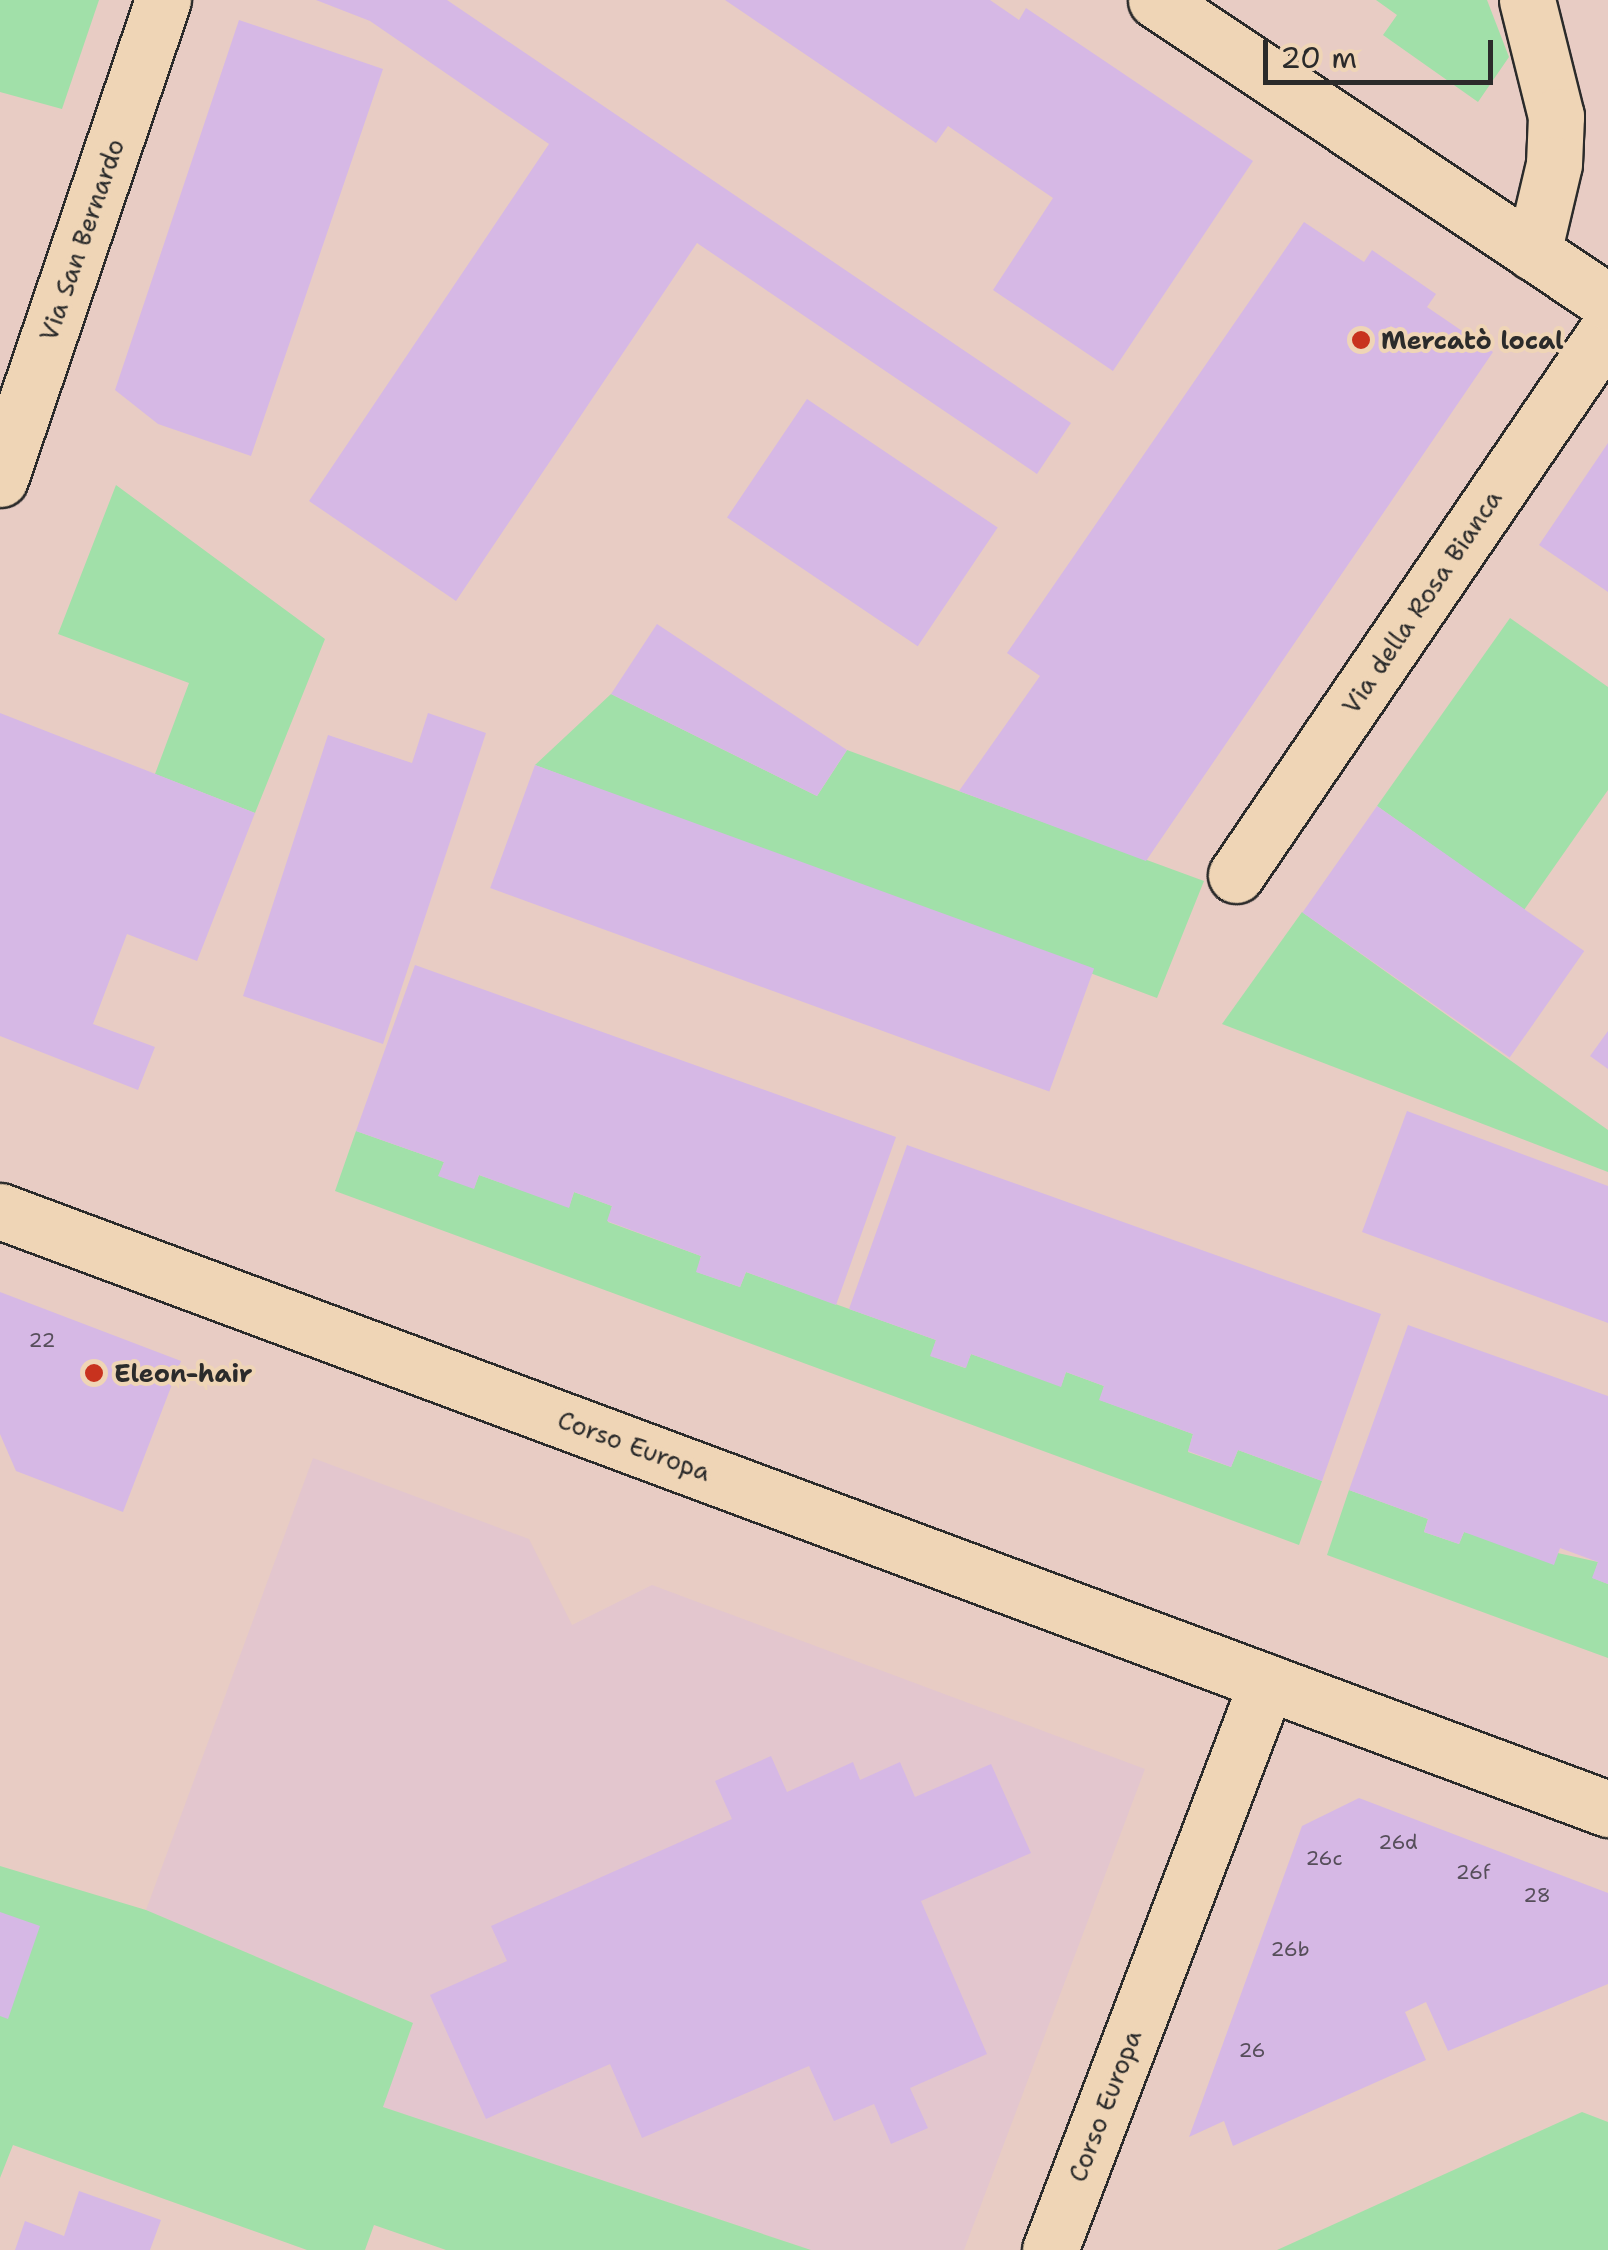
<!DOCTYPE html>
<meta charset="utf-8">
<style>
body{margin:0}
#map{position:relative;width:1608px;height:2250px;overflow:hidden;background:#e8ccc4;font-family:"Shantell Sans",sans-serif}
div>[style]{position:absolute}
.built>*{inset:0;background:#e3c6ce}
.green>*{inset:0;background:#a1e0a9}
.building>*{inset:0;background:#d6b8e5;transform-origin:0 0}
.roads{filter:drop-shadow(2px 0 #2b2b2b) drop-shadow(-2px 0 #2b2b2b) drop-shadow(0 2px #2b2b2b) drop-shadow(0 -2px #2b2b2b)}
.street>*{height:55px;margin:-27.5px;padding:0 27.5px;transform-origin:27.5px;border-radius:27.5px;background:#efd5b6}
.secondary>*{height:55px;margin:-27.5px;padding:0 27.5px;transform-origin:27.5px;border-radius:27.5px;background:#efd5b6}
.dots>*{width:28px;height:28px;translate:-50% -50%;box-sizing:border-box;border:5px solid #efd5b6;border-radius:50%}
span{translate:-50% -50%;white-space:nowrap;text-align:center;line-height:1.15;-webkit-text-stroke:8px #efd5b6;paint-order:stroke}
.number-label{font-size:20px;color:#564e5a}
.number-label span{-webkit-text-stroke-width:0}
.street-label{font-size:25px;color:#2b2b2b}
.poi-label{font-size:25px;color:#2b2b2b;font-weight:700}
.left{translate:0 -50%;text-align:left}
.scale{position:absolute;left:1263px;top:40px;width:230px;height:45px;box-sizing:border-box;border:5px solid #2b2b2b;border-top:0;padding-left:12px;font-size:30px;line-height:35px;white-space:nowrap;color:#2b2b2b;-webkit-text-stroke:8px #efd5b6;paint-order:stroke}
</style>
<div id="map">
<div class="built">
<i style="clip-path:polygon(313px 1458px,529px 1539px,572px 1625px,652px 1585px,1145px 1769px,964px 2250px,811px 2250px,382px 2107px,413px 2023px,146px 1910px)"></i>
</div>
<div class="green">
<i style="clip-path:polygon(0 0,99px 0,62px 109px,0 92px)"></i>
<i style="clip-path:polygon(1376px 0,1487px 0,1509px 57px,1478px 102px,1383px 35px,1397px 15px)"></i>
<i style="clip-path:polygon(116px 485px,325px 639px,255px 813px,155px 774px,189px 683px,58px 634px)"></i>
<i style="clip-path:polygon(1510px 618px,1608px 687px,1608px 790px,1524px 910px,1377px 806px)"></i>
<i style="clip-path:polygon(611px 694px,817px 796px,847px 750px,1204px 881px,1157px 998px,535px 765px)"></i>
<i style="clip-path:polygon(1302px 912px,1608px 1130px,1608px 1172px,1222px 1024px)"></i>
<i style="clip-path:polygon(356px 1131px,444px 1162px,439px 1176px,474px 1188px,479px 1175px,569px 1207px,574px 1192px,612px 1206px,608px 1222px,701px 1256px,697px 1272px,740px 1287px,746px 1272px,936px 1340px,931px 1356px,965px 1368px,971px 1354px,1061px 1386px,1066px 1372px,1104px 1386px,1100px 1400px,1193px 1434px,1188px 1452px,1231px 1467px,1238px 1450px,1322px 1481px,1299px 1545px,335px 1191px)"></i>
<i style="clip-path:polygon(1349px 1490px,1428px 1519px,1424px 1532px,1459px 1544px,1464px 1532px,1598px 1562px,1593px 1578px,1608px 1584px,1608px 1658px,1327px 1555px)"></i>
<i style="clip-path:polygon(0 1866px,146px 1910px,413px 2023px,383px 2107px,811px 2250px,446px 2250px,374px 2225px,365px 2250px,307px 2250px,13px 2145px,0 2178px)"></i>
<i style="clip-path:polygon(1582px 2112px,1608px 2122px,1608px 2250px,1277px 2250px)"></i>
</div>
<div class="building">
<i style="clip-path:polygon(316px 0,447px 0,1071px 423px,1037px 474px,697px 243px,456px 601px,309px 501px,549px 144px,370px 21px)"></i>
<i style="clip-path:polygon(725px 0,990px 0,1019px 20px,1026px 8px,1253px 161px,1113px 371px,993px 290px,1053px 198px,948px 126px,936px 143px)"></i>
<i style="clip-path:polygon(239px 20px,383px 69px,251px 456px,158px 424px,115px 390px)"></i>
<i style="clip-path:polygon(1304px 222px,1364px 262px,1372px 250px,1436px 294px,1427px 307px,1493px 352px,1146px 861px,959px 791px,1040px 676px,1007px 653px)"></i>
<i style="left:807px;top:399px;width:230px;height:143px;rotate:34deg"></i>
<i style="clip-path:polygon(1608px 443px,1608px 592px,1539px 545px)"></i>
<i style="clip-path:polygon(657px 624px,847px 750px,817px 796px,611px 694px)"></i>
<i style="clip-path:polygon(0 713px,255px 813px,197px 961px,127px 934px,93px 1024px,155px 1047px,138px 1090px,0 1036px)"></i>
<i style="clip-path:polygon(428px 713px,486px 733px,383px 1044px,243px 996px,328px 735px,412px 763px)"></i>
<i style="left:535px;top:765px;width:595px;height:131px;rotate:20deg"></i>
<i style="left:1377px;top:806px;width:253px;height:130px;rotate:35deg"></i>
<i style="clip-path:polygon(415px 965px,896px 1137px,836px 1305px,746px 1272px,740px 1287px,696px 1272px,701px 1256px,607px 1221px,612px 1206px,574px 1192px,569px 1208px,479px 1175px,474px 1189px,438px 1176px,444px 1162px,356px 1131px)"></i>
<i style="clip-path:polygon(1608px 1031px,1608px 1069px,1590px 1056px)"></i>
<i style="clip-path:polygon(1407px 1111px,1608px 1186px,1608px 1323px,1362px 1232px)"></i>
<i style="clip-path:polygon(907px 1145px,1381px 1314px,1322px 1481px,1238px 1450px,1231px 1467px,1188px 1451px,1193px 1434px,1099px 1400px,1104px 1386px,1066px 1372px,1061px 1387px,971px 1354px,966px 1368px,930px 1356px,936px 1340px,849px 1309px)"></i>
<i style="clip-path:polygon(0 1292px,181px 1361px,123px 1512px,16px 1471px,0 1434px)"></i>
<i style="clip-path:polygon(1408px 1325px,1608px 1396px,1608px 1584px,1592px 1578px,1598px 1562px,1560px 1548px,1554px 1565px,1464px 1532px,1459px 1544px,1424px 1532px,1428px 1519px,1349px 1490px)"></i>
<i style="clip-path:polygon(771px 1756px,787px 1792px,853px 1762px,860px 1780px,900px 1762px,915px 1797px,991px 1764px,1031px 1853px,921px 1901px,987px 2054px,910px 2088px,928px 2128px,891px 2144px,874px 2104px,834px 2121px,809px 2066px,642px 2138px,610px 2064px,486px 2119px,430px 1995px,507px 1961px,491px 1926px,732px 1819px,715px 1781px)"></i>
<i style="clip-path:polygon(1359px 1798px,1608px 1893px,1608px 1984px,1448px 2051px,1426px 2002px,1405px 2012px,1426px 2060px,1233px 2146px,1224px 2121px,1189px 2137px,1302px 1826px)"></i>
<i style="clip-path:polygon(0 1912px,40px 1926px,8px 2019px,0 2016px)"></i>
<i style="clip-path:polygon(79px 2191px,161px 2220px,150px 2250px,15px 2250px,25px 2221px,64px 2236px)"></i>
</div>
<div class="roads">
<div class="street">
<i style="left:1527px;top:0;width:120px;rotate:76deg"></i>
<i style="left:1556px;top:116px;width:48px;rotate:92.4deg"></i>
<i style="left:1554px;top:164px;width:91px;rotate:103.3deg"></i>
<i style="left:1236px;top:875px;width:661px;rotate:-55.73deg"></i>
<i style="left:1050px;top:2250px;width:608px;rotate:-69.09deg"></i>
</div>
<div class="secondary">
<i style="left:1156px;top:0;width:544px;rotate:33.75deg"></i>
<i style="left:0;top:479px;width:506px;rotate:-71.21deg"></i>
<i style="left:0;top:1211px;width:1716px;rotate:20.4deg"></i>
</div>
</div>
<div class="dots">
<i style="left:1361px;top:340px;background:#c8321e"></i>
<i style="left:94px;top:1373px;background:#c8321e"></i>
</div>
<div class="number-label">
<span style="left:42px;top:1340px">22</span>
<span style="left:1398px;top:1842px">26d</span>
<span style="left:1324px;top:1858px">26c</span>
<span style="left:1473px;top:1872px">26f</span>
<span style="left:1537px;top:1895px">28</span>
<span style="left:1290px;top:1949px">26b</span>
<span style="left:1252px;top:2050px">26</span>
</div>
<div class="street-label">
<span style="left:82px;top:240px;rotate:-71deg">Via San Bernardo</span>
<span style="left:1422px;top:602px;rotate:-56deg">Via della Rosa Bianca</span>
<span style="left:634px;top:1446px;rotate:20deg">Corso Europa</span>
<span style="left:1105px;top:2106px;rotate:-69deg">Corso Europa</span>
</div>
<div class="poi-label">
<span class="left" style="left:1381px;top:340px">Mercatò local</span>
<span class="left" style="left:114px;top:1373px">Eleon-hair</span>
</div>
<div class="scale">20 m</div>
</div>
